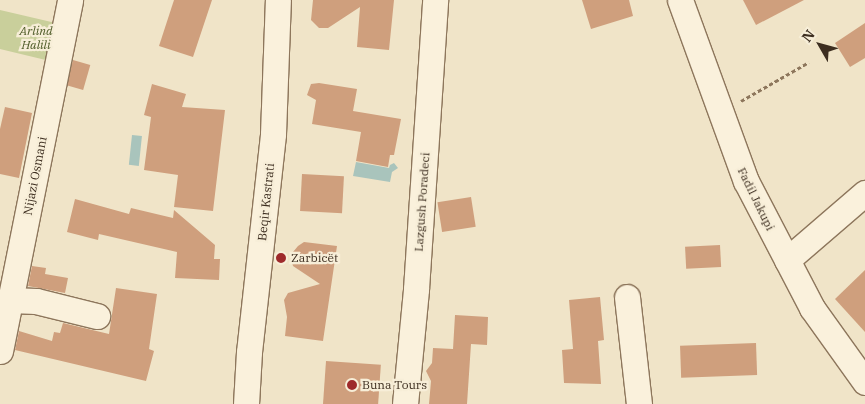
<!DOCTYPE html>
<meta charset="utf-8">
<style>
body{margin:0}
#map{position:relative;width:865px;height:404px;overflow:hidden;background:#f0e4c8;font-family:"IBM Plex Serif",serif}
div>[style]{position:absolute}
.green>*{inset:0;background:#c9cf9b}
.water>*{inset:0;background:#a9c4bc;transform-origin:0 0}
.building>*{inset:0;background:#cf9f7d;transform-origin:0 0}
.path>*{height:3px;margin-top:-1.5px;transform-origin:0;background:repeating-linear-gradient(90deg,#8d765c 0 4px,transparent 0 6.5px)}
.roads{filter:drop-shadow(1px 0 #8d765c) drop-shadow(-1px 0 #8d765c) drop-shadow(0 1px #8d765c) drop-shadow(0 -1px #8d765c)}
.minor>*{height:25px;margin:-12.5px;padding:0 12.5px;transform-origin:12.5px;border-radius:12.5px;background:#faf1dc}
.dots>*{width:14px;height:14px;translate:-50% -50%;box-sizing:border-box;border:2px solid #f7eed8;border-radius:50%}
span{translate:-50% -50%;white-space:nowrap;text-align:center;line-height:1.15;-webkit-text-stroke:4.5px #f7eed8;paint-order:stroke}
.park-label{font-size:12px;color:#4d5a26;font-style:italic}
.street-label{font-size:12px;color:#3d2e20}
.poi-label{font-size:12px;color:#3d2e20}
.left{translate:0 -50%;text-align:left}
.north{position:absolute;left:795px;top:20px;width:50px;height:50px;-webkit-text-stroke:4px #f7eed8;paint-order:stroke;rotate:308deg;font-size:14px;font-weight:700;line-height:20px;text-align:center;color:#3d2e20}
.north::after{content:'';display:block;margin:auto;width:18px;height:22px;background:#3d2e20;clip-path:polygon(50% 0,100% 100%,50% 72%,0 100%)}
</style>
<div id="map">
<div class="green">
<i style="clip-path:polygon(0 10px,60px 24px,54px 62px,0 49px)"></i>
</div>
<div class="water">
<i style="left:132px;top:135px;width:10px;height:30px;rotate:6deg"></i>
<i style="clip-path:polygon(356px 162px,389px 168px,390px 165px,394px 163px,398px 168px,392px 172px,390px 182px,353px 176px)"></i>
</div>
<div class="building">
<i style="clip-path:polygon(174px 0,212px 0,193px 57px,159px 46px)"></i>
<i style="clip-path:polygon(313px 0,394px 0,389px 50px,357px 47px,360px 7px,328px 28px,319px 28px,311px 20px)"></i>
<i style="clip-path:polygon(582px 0,629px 0,633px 16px,591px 29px)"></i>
<i style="clip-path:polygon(743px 0,804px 0,756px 25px)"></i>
<i style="clip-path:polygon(865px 23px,865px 58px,850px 67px,835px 43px)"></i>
<i style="left:73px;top:60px;width:18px;height:26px;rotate:16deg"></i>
<i style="clip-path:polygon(319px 83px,357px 89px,353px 111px,401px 119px,394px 155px,390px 155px,388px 167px,356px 161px,361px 132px,312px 124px,316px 100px,307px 95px,311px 84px)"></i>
<i style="clip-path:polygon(152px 84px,186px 94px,182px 107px,225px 110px,213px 211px,174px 207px,178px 175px,144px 170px,151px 117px,144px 115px)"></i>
<i style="clip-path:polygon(5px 107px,32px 113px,19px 178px,0 174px,0 129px)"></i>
<i style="left:302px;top:174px;width:42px;height:37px;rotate:3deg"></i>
<i style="left:471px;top:197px;width:30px;height:34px;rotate:81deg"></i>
<i style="clip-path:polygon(75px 199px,129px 214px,131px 208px,173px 218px,174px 210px,215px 245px,214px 259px,220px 259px,219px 280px,175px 278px,177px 252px,99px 234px,98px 240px,67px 232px)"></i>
<i style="clip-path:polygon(304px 242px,337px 246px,323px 341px,285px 336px,287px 317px,284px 300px,288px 293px,320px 284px,293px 266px,291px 259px,293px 252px,298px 246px)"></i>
<i style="left:720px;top:245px;width:22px;height:35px;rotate:87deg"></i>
<i style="clip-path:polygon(32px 266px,46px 268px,45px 274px,68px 278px,65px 293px,28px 286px)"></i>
<i style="clip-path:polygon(865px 270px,865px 332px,835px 299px)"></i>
<i style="clip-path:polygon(116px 288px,157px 294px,149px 349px,154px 351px,146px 381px,15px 350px,19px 331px,52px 341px,54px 332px,60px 333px,63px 323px,109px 334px)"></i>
<i style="clip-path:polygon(600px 297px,604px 340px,598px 341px,601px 384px,564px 383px,562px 350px,573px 349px,569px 300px)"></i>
<i style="clip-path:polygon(455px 315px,488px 317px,487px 345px,471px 344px,467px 404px,429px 404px,431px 381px,426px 371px,432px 363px,433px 348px,453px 349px)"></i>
<i style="left:756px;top:343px;width:32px;height:76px;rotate:88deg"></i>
<i style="left:326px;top:361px;width:55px;height:43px;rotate:4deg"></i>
</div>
<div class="path">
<i style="left:741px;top:101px;width:78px;rotate:-29.8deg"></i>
</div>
<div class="roads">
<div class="minor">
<i style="left:680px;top:0;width:193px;rotate:70deg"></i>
<i style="left:746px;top:181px;width:143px;rotate:62.5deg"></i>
<i style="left:812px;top:308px;width:91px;rotate:54.4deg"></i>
<i style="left:787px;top:260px;width:103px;rotate:-40.7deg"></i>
<i style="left:627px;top:297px;width:108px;rotate:83.6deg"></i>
<i style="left:10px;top:300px;width:26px;rotate:2deg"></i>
<i style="left:36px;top:301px;width:63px;rotate:13.8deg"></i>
<i style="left:0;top:351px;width:358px;rotate:-78.7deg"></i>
<i style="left:246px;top:404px;width:52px;rotate:-86.7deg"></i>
<i style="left:249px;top:352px;width:219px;rotate:-83.7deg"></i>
<i style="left:273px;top:134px;width:134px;rotate:-87.9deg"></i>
<i style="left:405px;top:404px;width:116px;rotate:-84.5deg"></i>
<i style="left:416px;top:289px;width:290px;rotate:-86.2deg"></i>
</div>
</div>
<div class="dots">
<i style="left:281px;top:258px;background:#9e2a2b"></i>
<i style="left:352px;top:385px;background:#9e2a2b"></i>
</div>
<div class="park-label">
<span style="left:36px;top:38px">Arlind<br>Halili</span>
</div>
<div class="street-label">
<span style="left:35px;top:176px;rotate:-79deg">Nijazi Osmani</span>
<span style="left:756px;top:199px;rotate:64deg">Fadil Jakupi</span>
<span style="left:266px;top:202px;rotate:-84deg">Beqir Kastrati</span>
<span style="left:422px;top:202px;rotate:-86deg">Lazgush Poradeci</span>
</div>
<div class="poi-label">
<span class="left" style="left:291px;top:258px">Zarbicët</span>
<span class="left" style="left:362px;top:385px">Buna Tours</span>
</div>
<div class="north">N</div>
</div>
